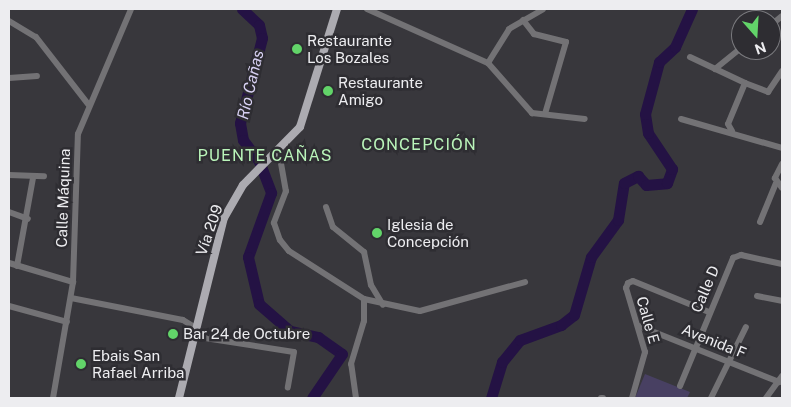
<!DOCTYPE html>
<meta charset="utf-8">
<style>
body{margin:0}
#map{position:relative;width:791px;height:407px;overflow:hidden;background:#38373c;font-family:"Public Sans",sans-serif}
div>[style]{position:absolute}
.green>*{inset:0;background:#484062}
.river>*{height:11px;margin:-5.5px;padding:0 5.5px;transform-origin:5.5px;border-radius:5.5px;background:#241244}
.minor>*{height:6px;margin:-3px;padding:0 3px;transform-origin:3px;border-radius:3px;background:#737275}
.major>*{height:8px;margin:-4px;padding:0 4px;transform-origin:4px;border-radius:4px;background:#acabb1}
.dots>*{width:14px;height:14px;translate:-50% -50%;box-sizing:border-box;border:2px solid #2e2d32;border-radius:50%}
span{translate:-50% -50%;white-space:nowrap;text-align:center;line-height:1.15;-webkit-text-stroke:5px #2e2d32;paint-order:stroke}
.poi-label{font-size:15px;color:#ededf0}
.left{translate:0 -50%;text-align:left}
.street-label{font-size:15px;color:#ededf0}
.water-label{font-size:16px;color:#d7d0f2;font-style:italic}
.neighbourhood-label{font-size:16px;color:#baf5ba;letter-spacing:1px}
.frame{position:absolute;inset:0;border:10px solid #ededf0;pointer-events:none}
.north{position:absolute;left:731px;top:10px;width:50px;height:50px;box-sizing:border-box;background:#2e2d32;border:1px solid #7a7a7e;border-radius:50%;rotate:161deg;font-size:14px;font-weight:700;line-height:20px;text-align:center;color:#ededf0}
.north::after{content:'';display:block;margin:auto;width:18px;height:22px;background:#62d469;clip-path:polygon(50% 0,100% 100%,50% 72%,0 100%)}
</style>
<div id="map">
<div class="green">
<i style="clip-path:polygon(645px 374px,690px 392px,687px 398px,635px 398px)"></i>
</div>
<div class="river">
<i style="left:242px;top:9px;width:23px;rotate:43deg"></i>
<i style="left:259px;top:25px;width:13px;rotate:77deg"></i>
<i style="left:262px;top:38px;width:88px;rotate:104.5deg"></i>
<i style="left:240px;top:123px;width:17px;rotate:80deg"></i>
<i style="left:243px;top:140px;width:26px;rotate:53deg"></i>
<i style="left:259px;top:161px;width:34px;rotate:69deg"></i>
<i style="left:271px;top:193px;width:68px;rotate:109.8deg"></i>
<i style="left:248px;top:257px;width:48px;rotate:76.8deg"></i>
<i style="left:259px;top:304px;width:41px;rotate:41.1deg"></i>
<i style="left:290px;top:331px;width:29px;rotate:12deg"></i>
<i style="left:318px;top:337px;width:29px;rotate:35deg"></i>
<i style="left:342px;top:354px;width:53px;rotate:124.3deg"></i>
<i style="left:491px;top:398px;width:38px;rotate:-73deg"></i>
<i style="left:502px;top:362px;width:28px;rotate:-51deg"></i>
<i style="left:520px;top:340px;width:44px;rotate:-20.1deg"></i>
<i style="left:561px;top:325px;width:16px;rotate:-38deg"></i>
<i style="left:574px;top:315px;width:60px;rotate:-73.7deg"></i>
<i style="left:591px;top:257px;width:46px;rotate:-53.9deg"></i>
<i style="left:618px;top:220px;width:37px;rotate:-81deg"></i>
<i style="left:624px;top:183px;width:16px;rotate:-27deg"></i>
<i style="left:638px;top:176px;width:12px;rotate:48deg"></i>
<i style="left:646px;top:185px;width:21px;rotate:-5deg"></i>
<i style="left:667px;top:183px;width:15px;rotate:-70deg"></i>
<i style="left:672px;top:169px;width:43px;rotate:-123.7deg"></i>
<i style="left:648px;top:133px;width:19px;rotate:-99deg"></i>
<i style="left:645px;top:114px;width:54px;rotate:-74.9deg"></i>
<i style="left:659px;top:62px;width:22px;rotate:-43deg"></i>
<i style="left:675px;top:47px;width:42px;rotate:-65.9deg"></i>
</div>
<div class="minor">
<i style="left:367px;top:9px;width:133px;rotate:24.1deg"></i>
<i style="left:488px;top:63px;width:67px;rotate:48.7deg"></i>
<i style="left:532px;top:113px;width:53px;rotate:6.5deg"></i>
<i style="left:523px;top:20px;width:18px;rotate:52deg"></i>
<i style="left:534px;top:34px;width:33px;rotate:14deg"></i>
<i style="left:566px;top:42px;width:75px;rotate:106.3deg"></i>
<i style="left:9px;top:21px;width:31px;rotate:31deg"></i>
<i style="left:36px;top:37px;width:85px;rotate:52.2deg"></i>
<i style="left:771px;top:25px;width:14px;rotate:-39deg"></i>
<i style="left:690px;top:57px;width:61px;rotate:25.3deg"></i>
<i style="left:745px;top:83px;width:44px;rotate:112.5deg"></i>
<i style="left:728px;top:124px;width:8px;rotate:60deg"></i>
<i style="left:488px;top:63px;width:40px;rotate:-58deg"></i>
<i style="left:509px;top:29px;width:39px;rotate:-30deg"></i>
<i style="left:715px;top:69px;width:33px;rotate:-39deg"></i>
<i style="left:9px;top:78px;width:28px;rotate:-4deg"></i>
<i style="left:745px;top:83px;width:25px;rotate:21deg"></i>
<i style="left:768px;top:92px;width:25px;rotate:-56deg"></i>
<i style="left:681px;top:119px;width:105px;rotate:16deg"></i>
<i style="left:279px;top:152px;width:40px;rotate:80deg"></i>
<i style="left:286px;top:191px;width:34px;rotate:111deg"></i>
<i style="left:274px;top:223px;width:18px;rotate:71deg"></i>
<i style="left:280px;top:240px;width:14px;rotate:51deg"></i>
<i style="left:289px;top:251px;width:89px;rotate:32.6deg"></i>
<i style="left:364px;top:299px;width:57px;rotate:12.1deg"></i>
<i style="left:420px;top:311px;width:109px;rotate:-15.4deg"></i>
<i style="left:782px;top:164px;width:16px;rotate:117deg"></i>
<i style="left:775px;top:178px;width:12px;rotate:55deg"></i>
<i style="left:9px;top:175px;width:35px;rotate:2deg"></i>
<i style="left:326px;top:207px;width:21px;rotate:71deg"></i>
<i style="left:333px;top:227px;width:40px;rotate:39deg"></i>
<i style="left:364px;top:252px;width:34px;rotate:78deg"></i>
<i style="left:371px;top:285px;width:23px;rotate:59deg"></i>
<i style="left:9px;top:212px;width:20px;rotate:20deg"></i>
<i style="left:760px;top:222px;width:42px;rotate:-67.7deg"></i>
<i style="left:9px;top:263px;width:67px;rotate:16.5deg"></i>
<i style="left:17px;top:266px;width:89px;rotate:-79.7deg"></i>
<i style="left:757px;top:296px;width:25px;rotate:11deg"></i>
<i style="left:71px;top:298px;width:114px;rotate:11.1deg"></i>
<i style="left:183px;top:320px;width:13px;rotate:32deg"></i>
<i style="left:9px;top:306px;width:60px;rotate:15.4deg"></i>
<i style="left:639px;top:326px;width:151px;rotate:21.8deg"></i>
<i style="left:192px;top:336px;width:103px;rotate:8.9deg"></i>
<i style="left:294px;top:352px;width:36px;rotate:100deg"></i>
<i style="left:680px;top:386px;width:139px;rotate:-67.5deg"></i>
<i style="left:733px;top:258px;width:9px;rotate:-21deg"></i>
<i style="left:741px;top:255px;width:42px;rotate:12.4deg"></i>
<i style="left:53px;top:398px;width:118px;rotate:-80.2deg"></i>
<i style="left:73px;top:282px;width:148px;rotate:-88.1deg"></i>
<i style="left:78px;top:134px;width:136px;rotate:-67deg"></i>
<i style="left:356px;top:398px;width:34px;rotate:-98deg"></i>
<i style="left:351px;top:364px;width:45px;rotate:-73.2deg"></i>
<i style="left:364px;top:321px;width:22px;rotate:-90deg"></i>
<i style="left:601px;top:398px;width:2px"></i>
<i style="left:632px;top:398px;width:48px;rotate:-74.2deg"></i>
<i style="left:645px;top:352px;width:67px;rotate:-106.5deg"></i>
<i style="left:626px;top:288px;width:5px;rotate:-68deg"></i>
<i style="left:628px;top:283px;width:5px;rotate:-22deg"></i>
<i style="left:633px;top:281px;width:82px;rotate:22.2deg"></i>
<i style="left:711px;top:398px;width:79px;rotate:-63.8deg"></i>
<i style="left:766px;top:398px;width:27px;rotate:-54deg"></i>
</div>
<div class="major">
<i style="left:179px;top:398px;width:186px;rotate:-76deg"></i>
<i style="left:224px;top:218px;width:38px;rotate:-60deg"></i>
<i style="left:243px;top:185px;width:81px;rotate:-45.5deg"></i>
<i style="left:300px;top:127px;width:124px;rotate:-72.6deg"></i>
</div>
<div class="dots">
<i style="left:297px;top:49px;background:#62d469"></i>
<i style="left:328px;top:91px;background:#62d469"></i>
<i style="left:377px;top:233px;background:#62d469"></i>
<i style="left:173px;top:334px;background:#62d469"></i>
<i style="left:81px;top:364px;background:#62d469"></i>
</div>
<div class="poi-label">
<span class="left" style="left:307px;top:49px">Restaurante<br>Los Bozales</span>
<span class="left" style="left:338px;top:91px">Restaurante<br>Amigo</span>
<span class="left" style="left:387px;top:233px">Iglesia de<br>Concepción</span>
<span class="left" style="left:183px;top:334px">Bar 24 de Octubre</span>
<span class="left" style="left:92px;top:364px">Ebais San<br>Rafael Arriba</span>
</div>
<div class="street-label">
<span style="left:63px;top:198px;rotate:-88deg">Calle Máquina</span>
<span style="left:209px;top:230px;rotate:-71deg">Vía 209</span>
<span style="left:705px;top:289px;rotate:-67deg">Calle D</span>
<span style="left:648px;top:320px;rotate:74deg">Calle E</span>
<span style="left:714px;top:341px;rotate:22deg">Avenida F</span>
</div>
<div class="water-label">
<span style="left:251px;top:85px;rotate:-77deg">Río Cañas</span>
</div>
<div class="neighbourhood-label">
<span style="left:419px;top:145px">CONCEPCIÓN</span>
<span style="left:265px;top:156px">PUENTE CAÑAS</span>
</div>
<div class="frame"></div>
<div class="north">N</div>
</div>
